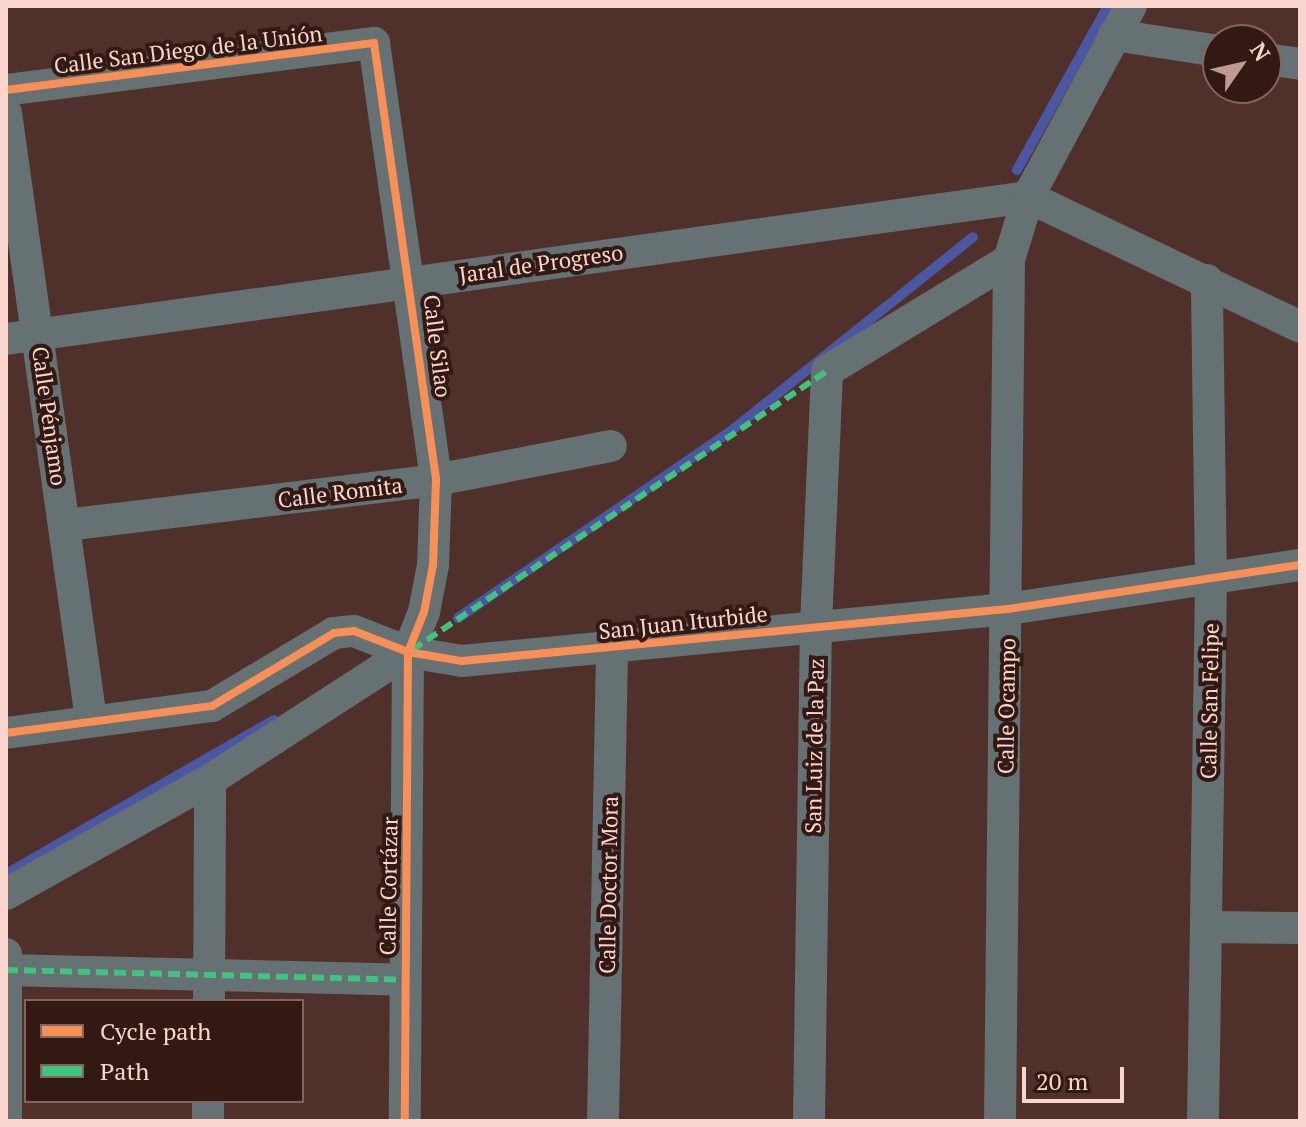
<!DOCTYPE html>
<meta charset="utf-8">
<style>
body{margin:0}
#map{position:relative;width:1306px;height:1127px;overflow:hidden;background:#50302a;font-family:"PT Serif",serif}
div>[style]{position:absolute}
.stream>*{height:10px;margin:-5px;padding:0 5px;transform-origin:5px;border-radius:5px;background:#4b57a2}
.street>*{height:32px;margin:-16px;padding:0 16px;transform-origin:16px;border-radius:16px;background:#657173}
.quiet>*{height:6px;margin-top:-3px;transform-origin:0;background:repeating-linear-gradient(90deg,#40c37c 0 12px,transparent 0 18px)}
.cycleway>*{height:8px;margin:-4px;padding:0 4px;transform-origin:4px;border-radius:4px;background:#f78f57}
span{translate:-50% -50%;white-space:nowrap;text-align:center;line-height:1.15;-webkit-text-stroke:8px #331914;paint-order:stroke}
.street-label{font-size:22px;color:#fad5cd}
.frame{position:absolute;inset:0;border:8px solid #fad5cd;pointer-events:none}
.legend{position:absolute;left:24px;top:999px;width:280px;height:104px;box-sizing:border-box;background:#331914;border:2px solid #83645e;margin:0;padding:10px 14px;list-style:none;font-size:24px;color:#fad5cd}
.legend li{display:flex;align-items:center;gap:16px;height:40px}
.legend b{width:40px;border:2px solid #83645e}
.north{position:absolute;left:1202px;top:24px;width:80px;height:80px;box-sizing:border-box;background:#331914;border:2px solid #83645e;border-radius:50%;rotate:56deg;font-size:22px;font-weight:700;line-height:32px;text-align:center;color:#fad5cd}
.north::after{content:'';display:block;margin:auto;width:28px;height:36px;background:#be9b94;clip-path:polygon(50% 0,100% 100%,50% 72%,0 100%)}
.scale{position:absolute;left:1022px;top:1067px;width:102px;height:36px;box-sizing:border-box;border:4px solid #fad5cd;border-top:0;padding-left:10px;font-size:24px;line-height:28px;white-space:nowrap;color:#fad5cd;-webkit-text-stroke:6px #331914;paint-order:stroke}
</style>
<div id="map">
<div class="stream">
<i style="left:1017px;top:170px;width:188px;rotate:-61deg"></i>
<i style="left:458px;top:618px;width:331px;rotate:-34.4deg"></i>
<i style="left:731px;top:431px;width:310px;rotate:-38.7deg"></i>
<i style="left:6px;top:874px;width:309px;rotate:-29.9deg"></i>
</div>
<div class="street">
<i style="left:1114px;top:35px;width:105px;rotate:8.7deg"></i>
<i style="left:1266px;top:59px;width:34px;rotate:8deg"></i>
<i style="left:6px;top:90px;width:371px;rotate:-7.3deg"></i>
<i style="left:374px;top:43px;width:441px;rotate:81.9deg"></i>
<i style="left:436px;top:480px;width:85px;rotate:92deg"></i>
<i style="left:433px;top:565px;width:48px;rotate:100.8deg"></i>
<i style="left:424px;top:612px;width:43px;rotate:111.8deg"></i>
<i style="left:408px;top:652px;width:469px;rotate:90.4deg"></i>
<i style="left:6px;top:113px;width:612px;rotate:82.02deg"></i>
<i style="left:1028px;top:197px;width:301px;rotate:25.5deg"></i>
<i style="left:6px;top:339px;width:1032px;rotate:-7.91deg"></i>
<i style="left:66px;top:525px;width:373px;rotate:-6.9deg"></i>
<i style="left:436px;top:480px;width:178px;rotate:-11deg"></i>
<i style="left:6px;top:733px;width:208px;rotate:-7.5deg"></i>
<i style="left:212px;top:706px;width:142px;rotate:-30.9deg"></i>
<i style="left:334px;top:633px;width:20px;rotate:-6deg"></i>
<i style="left:354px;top:631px;width:58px;rotate:21.3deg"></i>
<i style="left:408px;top:652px;width:55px;rotate:9.5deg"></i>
<i style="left:462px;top:661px;width:548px;rotate:-5.44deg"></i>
<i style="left:1008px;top:609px;width:295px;rotate:-8.6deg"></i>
<i style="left:6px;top:894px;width:234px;rotate:-29.2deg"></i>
<i style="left:210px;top:780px;width:236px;rotate:-32.9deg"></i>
<i style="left:1206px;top:927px;width:94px;rotate:0.6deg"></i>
<i style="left:6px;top:954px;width:167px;rotate:90deg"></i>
<i style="left:6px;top:970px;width:399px;rotate:1.4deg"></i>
<i style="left:209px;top:1001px;width:221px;rotate:-89.7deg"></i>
<i style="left:208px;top:1121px;width:20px;rotate:-90deg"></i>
<i style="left:603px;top:1121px;width:472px;rotate:-88.9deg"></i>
<i style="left:809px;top:1121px;width:496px;rotate:-89.2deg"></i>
<i style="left:816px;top:625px;width:254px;rotate:-87.5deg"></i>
<i style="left:827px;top:371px;width:213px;rotate:-31.4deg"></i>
<i style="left:1000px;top:1121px;width:861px;rotate:-89.4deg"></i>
<i style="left:1009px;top:260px;width:66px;rotate:-73.2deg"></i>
<i style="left:1028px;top:197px;width:217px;rotate:-61.7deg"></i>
<i style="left:1203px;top:1121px;width:542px;rotate:-89.15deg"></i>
<i style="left:1211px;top:579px;width:299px;rotate:-90.8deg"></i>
</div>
<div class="quiet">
<i style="left:412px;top:650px;width:500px;rotate:-33.91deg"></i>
<i style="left:6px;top:970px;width:399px;rotate:1.4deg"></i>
</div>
<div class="cycleway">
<i style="left:6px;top:90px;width:371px;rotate:-7.3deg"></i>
<i style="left:374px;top:43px;width:441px;rotate:81.9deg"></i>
<i style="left:436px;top:480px;width:85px;rotate:92deg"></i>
<i style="left:433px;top:565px;width:48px;rotate:100.8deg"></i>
<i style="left:424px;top:612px;width:43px;rotate:111.8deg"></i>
<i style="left:408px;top:652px;width:469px;rotate:90.4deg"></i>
<i style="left:6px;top:733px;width:208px;rotate:-7.5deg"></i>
<i style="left:212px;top:706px;width:142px;rotate:-30.9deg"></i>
<i style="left:334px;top:633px;width:20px;rotate:-6deg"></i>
<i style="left:354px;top:631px;width:58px;rotate:21.3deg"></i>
<i style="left:408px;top:652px;width:55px;rotate:9.5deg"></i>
<i style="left:462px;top:661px;width:548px;rotate:-5.44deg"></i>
<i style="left:1008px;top:609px;width:295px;rotate:-8.6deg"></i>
</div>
<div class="street-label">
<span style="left:188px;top:49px;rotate:-7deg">Calle San Diego de la Unión</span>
<span style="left:541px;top:263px;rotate:-8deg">Jaral de Progreso</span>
<span style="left:438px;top:346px;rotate:83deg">Calle Silao</span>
<span style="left:50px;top:416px;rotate:82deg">Calle Pénjamo</span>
<span style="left:340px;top:492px;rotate:-7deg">Calle Romita</span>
<span style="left:683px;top:622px;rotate:-6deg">San Juan Iturbide</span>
<span style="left:1209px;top:701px;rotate:-89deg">Calle San Felipe</span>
<span style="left:1006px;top:706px;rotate:-89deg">Calle Ocampo</span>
<span style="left:814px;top:746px;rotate:-89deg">San Luiz de la Paz</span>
<span style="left:608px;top:885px;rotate:-89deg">Calle Doctor Mora</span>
<span style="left:388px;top:886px;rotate:-89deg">Calle Cortázar</span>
</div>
<div class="frame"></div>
<ul class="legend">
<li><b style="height:10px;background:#f78f57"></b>Cycle path</li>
<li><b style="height:10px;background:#40c37c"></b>Path</li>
</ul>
<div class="north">N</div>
<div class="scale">20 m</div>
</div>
